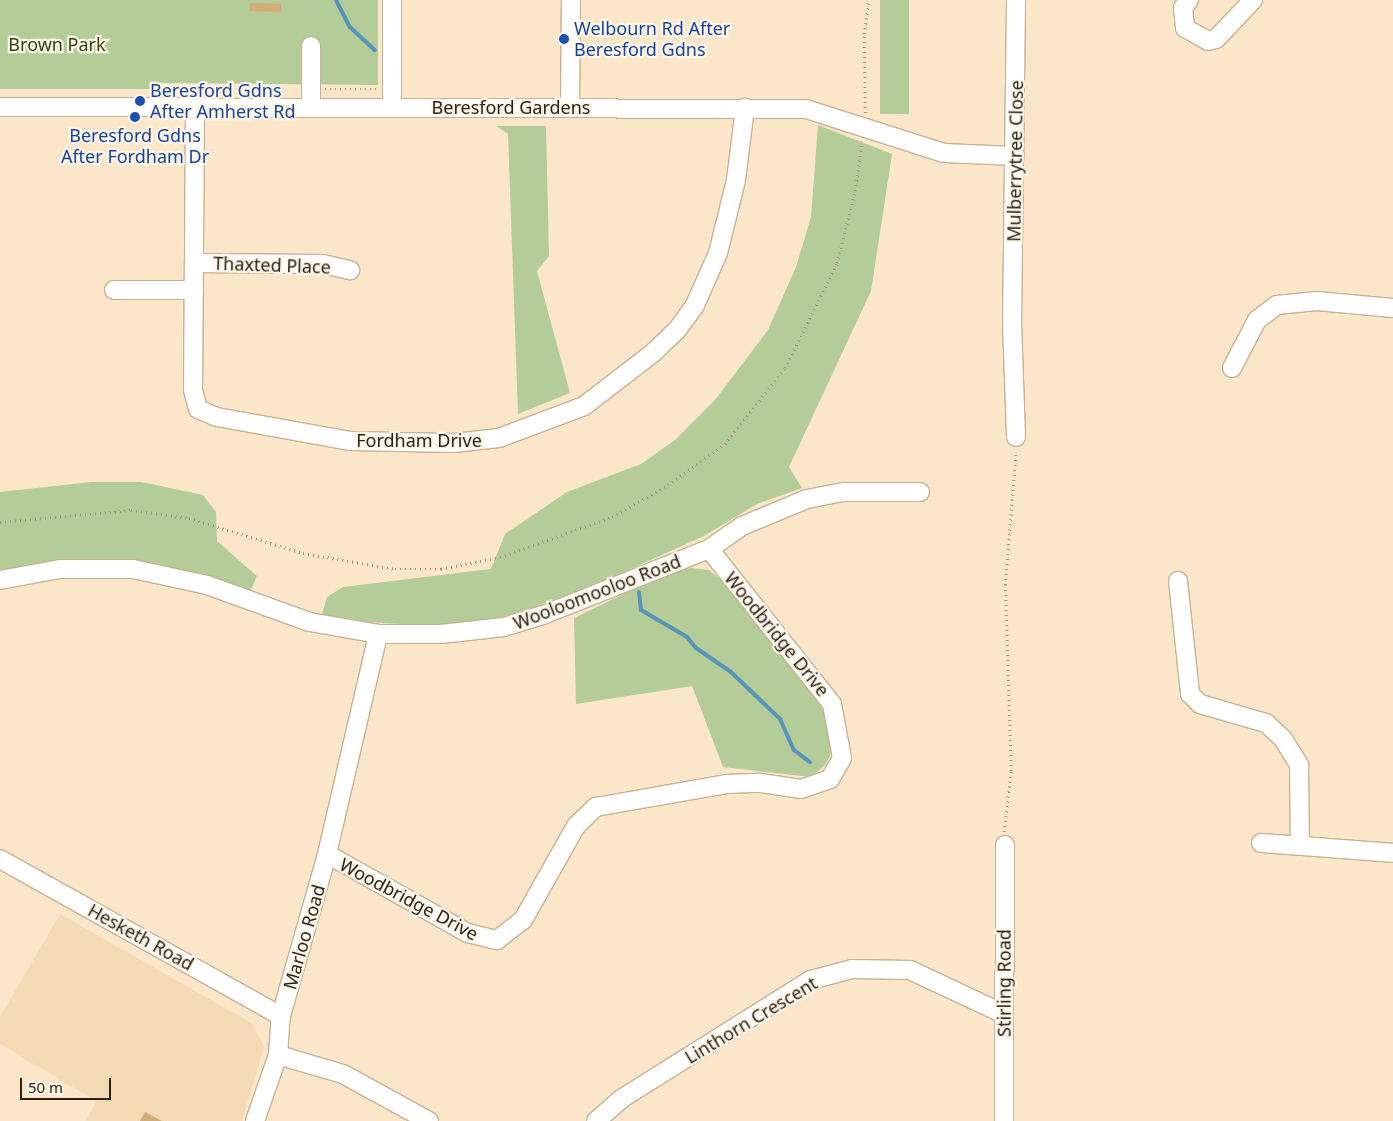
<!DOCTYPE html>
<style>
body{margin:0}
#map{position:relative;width:1393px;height:1121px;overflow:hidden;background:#fce6c9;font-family:"Noto Sans",sans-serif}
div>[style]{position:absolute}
.built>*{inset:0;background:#f4d9b5}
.green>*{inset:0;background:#b3cc98;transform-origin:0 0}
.stream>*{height:4px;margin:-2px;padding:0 2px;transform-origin:2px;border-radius:2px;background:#5794b8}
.building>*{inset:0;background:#d3ac77;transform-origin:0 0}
.path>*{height:2.5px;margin-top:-1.25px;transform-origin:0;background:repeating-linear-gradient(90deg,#a2927d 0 1px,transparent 0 5px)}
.roads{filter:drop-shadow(1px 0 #c7b195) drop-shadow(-1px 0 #c7b195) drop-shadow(0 1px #c7b195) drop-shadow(0 -1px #c7b195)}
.minor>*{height:18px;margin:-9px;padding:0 9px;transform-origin:9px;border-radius:9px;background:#fff}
.dots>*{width:14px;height:14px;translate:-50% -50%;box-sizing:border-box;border:2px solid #fff6ea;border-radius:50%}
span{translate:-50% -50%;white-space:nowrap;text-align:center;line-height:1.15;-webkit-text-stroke:4.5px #fff6ea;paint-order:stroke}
.transit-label{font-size:18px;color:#164399}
.left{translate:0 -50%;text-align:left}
.park-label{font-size:18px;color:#2e4607}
.street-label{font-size:18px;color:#2a2217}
.scale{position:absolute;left:20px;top:1078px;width:91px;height:22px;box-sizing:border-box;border:2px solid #2a2217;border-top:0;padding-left:6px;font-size:15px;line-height:18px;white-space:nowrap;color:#2a2217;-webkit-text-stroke:4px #fff6ea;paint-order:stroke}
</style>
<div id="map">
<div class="built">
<i style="clip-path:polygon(60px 914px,253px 1024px,264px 1047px,242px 1121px,86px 1121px,96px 1101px,0 1044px,0 1017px)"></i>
</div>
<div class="green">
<i style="clip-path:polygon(0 0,378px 0,378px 85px,162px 83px,152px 89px,0 89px)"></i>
<i style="left:880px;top:0;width:29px;height:114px"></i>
<i style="clip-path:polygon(818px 125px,892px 154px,871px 291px,789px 467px,802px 488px,757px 504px,704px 536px,595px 585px,498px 620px,441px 627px,342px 620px,322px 614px,327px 597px,343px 587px,491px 569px,505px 534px,567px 492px,641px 464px,675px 440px,715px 400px,768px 330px,796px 267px,811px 217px)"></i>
<i style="clip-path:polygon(496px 126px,546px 126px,549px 256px,537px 271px,570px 393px,518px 414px,508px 134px)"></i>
<i style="clip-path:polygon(91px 482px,141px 482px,203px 495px,216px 512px,217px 541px,257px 576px,249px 595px,199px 573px,124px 560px,67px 559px,0 571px,0 492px)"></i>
<i style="clip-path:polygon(691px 568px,709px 570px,725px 583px,823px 701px,834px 747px,826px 764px,811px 777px,723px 767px,692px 686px,576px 704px,574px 618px,667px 573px)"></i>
</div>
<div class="stream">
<i style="left:336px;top:0;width:30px;rotate:63deg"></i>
<i style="left:350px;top:27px;width:34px;rotate:43deg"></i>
<i style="left:639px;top:592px;width:18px;rotate:84deg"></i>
<i style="left:641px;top:610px;width:53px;rotate:30.4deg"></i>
<i style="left:687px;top:637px;width:14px;rotate:51deg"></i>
<i style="left:696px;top:648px;width:42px;rotate:34.4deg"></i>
<i style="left:731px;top:672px;width:68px;rotate:43.8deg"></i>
<i style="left:780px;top:719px;width:34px;rotate:66deg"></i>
<i style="left:794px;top:750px;width:20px;rotate:37deg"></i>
</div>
<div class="building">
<i style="left:250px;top:3px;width:31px;height:8px;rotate:2deg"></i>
<i style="clip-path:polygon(145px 1112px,162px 1121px,140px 1121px)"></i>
</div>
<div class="path">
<i style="left:325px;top:89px;width:52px"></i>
<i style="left:865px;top:113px;width:79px;rotate:-90.7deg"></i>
<i style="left:864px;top:34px;width:34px;rotate:-82deg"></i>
<i style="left:0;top:522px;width:132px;rotate:-5.2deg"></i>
<i style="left:131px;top:510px;width:59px;rotate:7.9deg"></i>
<i style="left:189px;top:518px;width:119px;rotate:17.1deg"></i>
<i style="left:303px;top:553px;width:93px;rotate:9.9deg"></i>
<i style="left:395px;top:569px;width:46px"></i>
<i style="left:441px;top:569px;width:60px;rotate:-11.5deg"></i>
<i style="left:500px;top:557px;width:119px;rotate:-19.7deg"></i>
<i style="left:612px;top:517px;width:64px;rotate:-29.7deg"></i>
<i style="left:668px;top:485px;width:70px;rotate:-35.7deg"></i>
<i style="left:725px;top:444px;width:97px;rotate:-51.7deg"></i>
<i style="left:785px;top:368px;width:117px;rotate:-63.7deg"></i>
<i style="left:837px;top:263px;width:74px;rotate:-76deg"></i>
<i style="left:855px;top:191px;width:50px;rotate:-82deg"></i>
<i style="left:1004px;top:832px;width:61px;rotate:-83.5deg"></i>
<i style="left:1011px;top:771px;width:186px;rotate:-91.8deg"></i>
<i style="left:1005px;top:585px;width:134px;rotate:-85.3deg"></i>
</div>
<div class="roads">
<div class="minor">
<i style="left:392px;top:0;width:107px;rotate:90deg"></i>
<i style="left:1016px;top:0;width:322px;rotate:90.7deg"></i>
<i style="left:1012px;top:322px;width:115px;rotate:88deg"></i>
<i style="left:1189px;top:0;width:10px;rotate:127deg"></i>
<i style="left:1183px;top:8px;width:20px;rotate:84deg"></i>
<i style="left:1185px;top:28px;width:26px;rotate:29deg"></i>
<i style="left:1208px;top:41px;width:8px;rotate:-14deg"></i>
<i style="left:1216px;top:39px;width:54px;rotate:-46.5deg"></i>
<i style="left:311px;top:46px;width:62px;rotate:90deg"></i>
<i style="left:0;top:107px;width:806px;rotate:0.14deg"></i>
<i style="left:806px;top:109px;width:145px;rotate:17.7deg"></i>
<i style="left:944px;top:153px;width:71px;rotate:2.4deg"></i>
<i style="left:570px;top:107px;width:107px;rotate:-89.5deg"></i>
<i style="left:195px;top:108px;width:282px;rotate:90.4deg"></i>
<i style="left:193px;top:390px;width:20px;rotate:75deg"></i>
<i style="left:198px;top:409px;width:21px;rotate:23deg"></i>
<i style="left:217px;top:417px;width:136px;rotate:10.2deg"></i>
<i style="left:351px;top:441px;width:103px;rotate:1.1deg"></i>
<i style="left:454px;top:443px;width:45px;rotate:-6.3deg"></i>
<i style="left:499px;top:438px;width:91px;rotate:-20.6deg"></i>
<i style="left:584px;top:406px;width:88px;rotate:-37.6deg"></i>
<i style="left:654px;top:352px;width:32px;rotate:-44deg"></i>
<i style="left:677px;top:330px;width:31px;rotate:-54deg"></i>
<i style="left:695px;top:305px;width:57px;rotate:-66.1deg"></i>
<i style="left:718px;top:253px;width:75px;rotate:-76.1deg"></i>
<i style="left:736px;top:180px;width:73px;rotate:-82.9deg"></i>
<i style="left:194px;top:263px;width:129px;rotate:0.4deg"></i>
<i style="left:323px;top:264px;width:28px;rotate:13deg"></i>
<i style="left:114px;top:290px;width:80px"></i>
<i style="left:1232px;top:368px;width:54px;rotate:-62.5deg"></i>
<i style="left:1257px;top:320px;width:25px;rotate:-37deg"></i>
<i style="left:1277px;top:305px;width:40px;rotate:-5.7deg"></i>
<i style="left:1317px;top:301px;width:76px;rotate:5.3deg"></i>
<i style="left:0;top:580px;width:61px;rotate:-10.4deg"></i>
<i style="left:60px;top:569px;width:73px"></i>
<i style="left:133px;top:569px;width:76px;rotate:12.2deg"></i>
<i style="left:207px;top:585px;width:109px;rotate:19.8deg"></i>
<i style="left:310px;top:622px;width:69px;rotate:10deg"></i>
<i style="left:378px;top:634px;width:63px"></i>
<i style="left:441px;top:634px;width:63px;rotate:-6.3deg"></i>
<i style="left:504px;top:627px;width:41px;rotate:-17.1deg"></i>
<i style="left:543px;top:615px;width:179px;rotate:-21.7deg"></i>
<i style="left:709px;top:549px;width:40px;rotate:-34.9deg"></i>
<i style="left:742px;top:526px;width:70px;rotate:-22.6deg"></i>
<i style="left:807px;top:499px;width:38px;rotate:-11deg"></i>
<i style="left:844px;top:492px;width:76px"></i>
<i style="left:1178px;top:581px;width:114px;rotate:83.9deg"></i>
<i style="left:1190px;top:694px;width:14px;rotate:45deg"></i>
<i style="left:1200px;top:704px;width:69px;rotate:16.1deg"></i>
<i style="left:1266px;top:723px;width:23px;rotate:43deg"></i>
<i style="left:1283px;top:739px;width:31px;rotate:58deg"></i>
<i style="left:1299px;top:765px;width:79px;rotate:89.3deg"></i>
<i style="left:1261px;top:843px;width:132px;rotate:4.3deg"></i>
<i style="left:327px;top:854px;width:162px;rotate:29.3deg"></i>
<i style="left:468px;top:933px;width:30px;rotate:14deg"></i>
<i style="left:497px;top:940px;width:33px;rotate:-38deg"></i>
<i style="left:523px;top:920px;width:108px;rotate:-60.6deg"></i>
<i style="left:576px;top:826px;width:28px;rotate:-44deg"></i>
<i style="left:596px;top:807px;width:132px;rotate:-10deg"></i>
<i style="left:726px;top:784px;width:35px;rotate:-2deg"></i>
<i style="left:761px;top:783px;width:40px;rotate:8.5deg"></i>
<i style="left:801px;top:789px;width:31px;rotate:-19deg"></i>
<i style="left:830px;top:779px;width:24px;rotate:-60deg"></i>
<i style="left:842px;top:758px;width:55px;rotate:-100.5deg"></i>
<i style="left:832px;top:704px;width:198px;rotate:-128.4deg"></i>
<i style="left:0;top:859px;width:322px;rotate:29.2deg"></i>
<i style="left:278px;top:1055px;width:68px;rotate:16.3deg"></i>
<i style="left:343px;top:1074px;width:98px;rotate:28.7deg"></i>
<i style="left:255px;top:1121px;width:70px;rotate:-70.8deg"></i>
<i style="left:278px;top:1055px;width:39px;rotate:-86deg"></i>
<i style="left:281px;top:1016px;width:168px;rotate:-74.1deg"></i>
<i style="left:327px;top:854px;width:226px;rotate:-76.9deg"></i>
<i style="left:596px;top:1121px;width:33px;rotate:-41deg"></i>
<i style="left:621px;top:1099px;width:224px;rotate:-32.1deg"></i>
<i style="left:811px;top:980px;width:42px;rotate:-15deg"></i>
<i style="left:852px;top:969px;width:58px;rotate:1deg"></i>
<i style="left:910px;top:970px;width:104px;rotate:25.1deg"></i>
<i style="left:1004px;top:1121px;width:276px;rotate:-89.8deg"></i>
</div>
</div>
<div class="dots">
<i style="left:564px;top:39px;background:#1a4fb4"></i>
<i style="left:140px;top:101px;background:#1a4fb4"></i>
<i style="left:135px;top:117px;background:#1a4fb4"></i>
</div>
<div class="transit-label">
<span class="left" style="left:574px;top:39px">Welbourn Rd After<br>Beresford Gdns</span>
<span class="left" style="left:150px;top:101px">Beresford Gdns<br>After Amherst Rd</span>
<span style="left:135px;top:146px">Beresford Gdns<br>After Fordham Dr</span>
</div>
<div class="park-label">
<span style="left:57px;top:44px">Brown Park</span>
</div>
<div class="street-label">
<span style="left:511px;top:107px">Beresford Gardens</span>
<span style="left:1015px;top:161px;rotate:-89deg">Mulberrytree Close</span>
<span style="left:272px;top:265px;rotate:2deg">Thaxted Place</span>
<span style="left:419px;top:440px">Fordham Drive</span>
<span style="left:597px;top:592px;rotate:-21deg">Wooloomooloo Road</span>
<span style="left:777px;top:634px;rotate:51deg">Woodbridge Drive</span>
<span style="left:409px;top:899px;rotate:28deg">Woodbridge Drive</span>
<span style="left:141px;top:937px;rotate:29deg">Hesketh Road</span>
<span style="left:304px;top:937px;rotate:-74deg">Marloo Road</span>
<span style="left:1004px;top:983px;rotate:-90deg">Stirling Road</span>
<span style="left:751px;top:1020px;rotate:-31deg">Linthorn Crescent</span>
</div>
<div class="scale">50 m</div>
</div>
